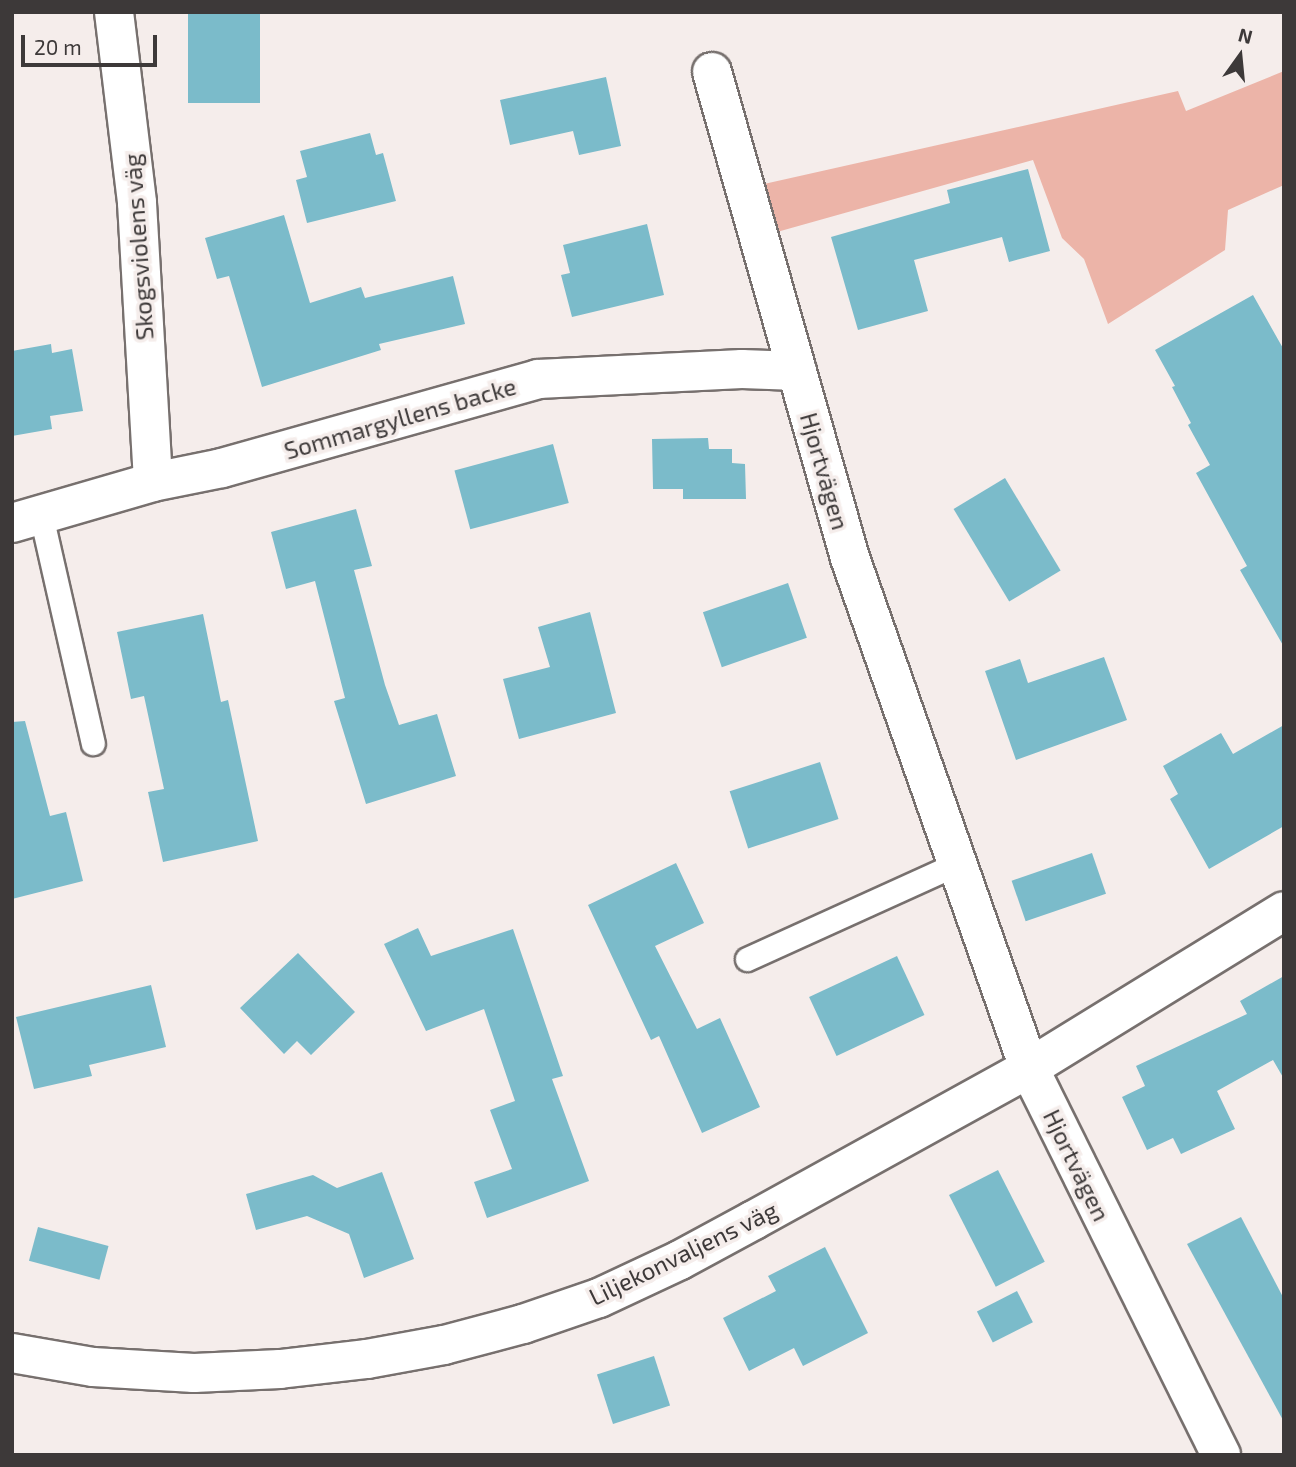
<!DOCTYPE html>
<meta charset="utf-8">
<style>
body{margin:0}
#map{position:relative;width:1296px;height:1467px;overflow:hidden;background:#f5edeb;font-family:"Exo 2",sans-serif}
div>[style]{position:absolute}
.green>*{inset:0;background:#ecb4a8}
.building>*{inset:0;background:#7bbbca;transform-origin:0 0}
.roads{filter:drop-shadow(2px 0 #77706e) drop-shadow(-2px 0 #77706e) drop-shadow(0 2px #77706e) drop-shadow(0 -2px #77706e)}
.service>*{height:23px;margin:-11.5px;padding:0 11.5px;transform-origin:11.5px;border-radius:11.5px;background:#fff}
.minor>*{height:38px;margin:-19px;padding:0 19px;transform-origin:19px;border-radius:19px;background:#fff}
span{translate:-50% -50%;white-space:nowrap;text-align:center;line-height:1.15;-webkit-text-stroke:7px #f5edeb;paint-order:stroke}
.street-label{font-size:24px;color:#3d3939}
.frame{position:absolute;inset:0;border:14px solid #3d3939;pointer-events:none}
.north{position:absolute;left:1205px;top:21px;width:70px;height:70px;-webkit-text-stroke:5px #f5edeb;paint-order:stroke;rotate:15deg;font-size:19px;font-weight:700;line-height:28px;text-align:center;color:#3d3939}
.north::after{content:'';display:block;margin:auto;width:24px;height:32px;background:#3d3939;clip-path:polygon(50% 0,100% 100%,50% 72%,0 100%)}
.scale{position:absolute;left:21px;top:35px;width:136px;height:32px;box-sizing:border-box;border:4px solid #3d3939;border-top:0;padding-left:9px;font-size:21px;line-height:24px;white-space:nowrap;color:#3d3939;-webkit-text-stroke:5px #f5edeb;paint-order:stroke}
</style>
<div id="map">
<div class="green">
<i style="clip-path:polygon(1284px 71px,1284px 185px,1228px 210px,1225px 250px,1108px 324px,1084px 259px,1062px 238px,1033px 160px,777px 232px,764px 184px,1178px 91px,1186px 111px)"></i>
</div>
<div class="building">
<i style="left:188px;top:12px;width:72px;height:91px"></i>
<i style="clip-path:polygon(606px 77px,621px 146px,579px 155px,573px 131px,510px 145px,500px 100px)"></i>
<i style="clip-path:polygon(370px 133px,376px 155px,383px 153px,396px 201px,307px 223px,296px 180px,307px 177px,300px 151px)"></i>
<i style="clip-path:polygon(1028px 169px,1050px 251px,1009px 262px,1002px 237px,914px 260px,928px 311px,858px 330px,831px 237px,950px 203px,947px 190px)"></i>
<i style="clip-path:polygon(284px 215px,310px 303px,361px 287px,365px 298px,453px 276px,465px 324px,379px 344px,381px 350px,262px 387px,229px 276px,217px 279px,205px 238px)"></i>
<i style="clip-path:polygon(647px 224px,664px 295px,572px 317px,561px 275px,570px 273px,563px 245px)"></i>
<i style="clip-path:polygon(1253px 295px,1284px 350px,1284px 647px,1240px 570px,1247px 566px,1196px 473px,1210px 465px,1188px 425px,1191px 423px,1172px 387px,1175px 386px,1155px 350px)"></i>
<i style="clip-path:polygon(51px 344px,52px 353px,72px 349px,83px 411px,50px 416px,52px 429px,12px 436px,12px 351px)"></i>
<i style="clip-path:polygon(708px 438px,709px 449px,732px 449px,732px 463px,745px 464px,746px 499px,683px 499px,683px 489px,653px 489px,652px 439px)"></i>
<i style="left:553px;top:444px;width:61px;height:102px;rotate:75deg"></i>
<i style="left:1005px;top:478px;width:108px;height:60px;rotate:59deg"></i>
<i style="clip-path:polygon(356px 509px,372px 566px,354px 570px,385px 685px,399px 725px,437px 714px,456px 776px,366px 804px,334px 701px,345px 698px,315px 581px,286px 589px,271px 532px)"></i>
<i style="left:788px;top:583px;width:58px;height:90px;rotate:71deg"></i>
<i style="clip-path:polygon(590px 612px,616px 713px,519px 739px,503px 679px,550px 667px,538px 627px)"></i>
<i style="clip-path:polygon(203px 614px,221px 702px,228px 700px,258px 841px,163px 862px,148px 792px,164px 789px,144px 696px,131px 699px,117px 632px)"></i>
<i style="clip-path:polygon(1104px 657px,1127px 720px,1016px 760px,985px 671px,1020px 659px,1028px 683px)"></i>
<i style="clip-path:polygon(25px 721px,50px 816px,66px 812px,83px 881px,12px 899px,12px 722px)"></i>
<i style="clip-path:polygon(1284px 725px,1284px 826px,1209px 869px,1170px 799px,1178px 794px,1163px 766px,1221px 733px,1233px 754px)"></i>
<i style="left:820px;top:762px;width:60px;height:95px;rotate:72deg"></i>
<i style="left:1092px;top:853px;width:43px;height:85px;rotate:71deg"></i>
<i style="clip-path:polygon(676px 863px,704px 923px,655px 946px,697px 1029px,720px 1018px,760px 1107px,702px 1133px,659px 1036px,651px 1040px,588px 905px)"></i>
<i style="clip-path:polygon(418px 928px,431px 956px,513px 929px,563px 1076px,552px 1079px,589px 1181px,487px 1218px,474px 1182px,512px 1169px,490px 1110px,515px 1101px,484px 1009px,426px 1031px,384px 944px)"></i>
<i style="clip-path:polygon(298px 953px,355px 1012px,311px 1055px,297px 1041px,284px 1054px,240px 1008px)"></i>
<i style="left:897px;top:956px;width:65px;height:97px;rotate:65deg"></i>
<i style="clip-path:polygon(1284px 976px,1284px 1079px,1273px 1060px,1217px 1091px,1235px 1129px,1181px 1154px,1173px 1138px,1147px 1150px,1122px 1097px,1145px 1086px,1136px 1066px,1247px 1014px,1240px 1001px)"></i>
<i style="clip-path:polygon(151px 985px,166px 1047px,89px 1065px,92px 1076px,34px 1089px,16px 1017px)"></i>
<i style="left:998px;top:1170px;width:103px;height:55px;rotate:63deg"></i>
<i style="clip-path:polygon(382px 1172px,414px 1259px,364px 1278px,349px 1234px,307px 1216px,256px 1230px,246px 1194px,313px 1175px,337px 1188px)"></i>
<i style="clip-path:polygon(1241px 1217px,1284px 1299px,1284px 1422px,1187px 1244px)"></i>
<i style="left:38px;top:1227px;width:73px;height:35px;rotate:15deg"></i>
<i style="clip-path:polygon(825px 1247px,868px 1333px,803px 1366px,794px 1348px,749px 1371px,723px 1318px,776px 1291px,768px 1276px)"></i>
<i style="left:1017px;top:1291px;width:35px;height:45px;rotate:63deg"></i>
<i style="left:654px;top:1356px;width:52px;height:60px;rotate:72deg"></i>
</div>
<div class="roads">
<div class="service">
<i style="left:41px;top:515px;width:234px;rotate:77.2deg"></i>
<i style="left:747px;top:959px;width:233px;rotate:-24.4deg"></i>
</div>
<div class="minor">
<i style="left:114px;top:12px;width:192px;rotate:83.1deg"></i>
<i style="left:137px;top:203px;width:279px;rotate:86.7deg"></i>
<i style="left:712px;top:72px;width:505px;rotate:74.15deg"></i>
<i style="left:850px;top:558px;width:541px;rotate:70.66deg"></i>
<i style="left:1029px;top:1068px;width:432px;rotate:63.6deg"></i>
<i style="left:12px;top:523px;width:147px;rotate:-16.2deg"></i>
<i style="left:153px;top:482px;width:70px;rotate:-11.5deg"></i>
<i style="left:222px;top:468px;width:328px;rotate:-15.7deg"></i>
<i style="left:538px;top:379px;width:204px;rotate:-2.8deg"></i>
<i style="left:742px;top:369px;width:55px;rotate:2.1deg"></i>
<i style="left:12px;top:1353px;width:82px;rotate:9.8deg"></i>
<i style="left:93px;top:1367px;width:101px;rotate:3.4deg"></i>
<i style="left:194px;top:1373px;width:86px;rotate:-2.7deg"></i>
<i style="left:280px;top:1369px;width:88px;rotate:-6.6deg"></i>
<i style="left:367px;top:1359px;width:78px;rotate:-10.3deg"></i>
<i style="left:444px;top:1345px;width:82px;rotate:-14.9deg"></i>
<i style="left:523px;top:1324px;width:80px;rotate:-18.9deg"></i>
<i style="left:599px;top:1298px;width:89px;rotate:-25.1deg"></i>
<i style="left:680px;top:1260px;width:84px;rotate:-28.4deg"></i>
<i style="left:754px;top:1220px;width:314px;rotate:-28.9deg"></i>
<i style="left:1029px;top:1068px;width:299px;rotate:-31.6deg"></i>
</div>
</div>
<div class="street-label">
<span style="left:138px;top:247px;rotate:-94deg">Skogsviolens väg</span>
<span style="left:400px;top:418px;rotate:-16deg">Sommargyllens backe</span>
<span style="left:825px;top:471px;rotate:74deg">Hjortvägen</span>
<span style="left:1077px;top:1165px;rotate:64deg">Hjortvägen</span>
<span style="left:683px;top:1253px;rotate:-26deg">Liljekonvaljens väg</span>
</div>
<div class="frame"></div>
<div class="north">N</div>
<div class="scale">20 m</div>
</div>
